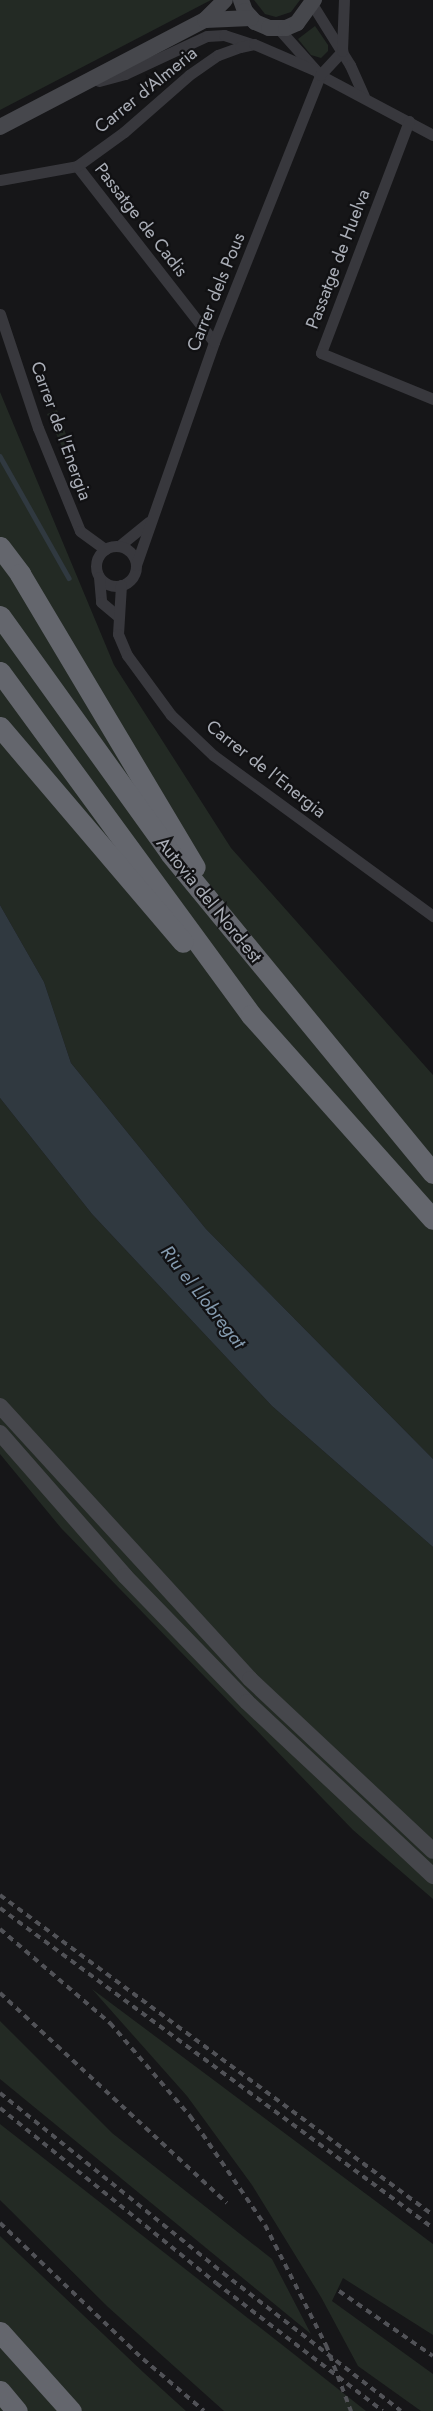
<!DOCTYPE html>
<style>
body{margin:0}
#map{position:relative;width:433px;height:2411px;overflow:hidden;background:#161618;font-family:Jost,sans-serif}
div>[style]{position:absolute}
.green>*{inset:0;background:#232a24}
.water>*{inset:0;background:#303940}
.stream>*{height:4.5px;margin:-2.25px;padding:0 2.25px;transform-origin:2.25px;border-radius:2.25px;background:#303940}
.street>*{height:11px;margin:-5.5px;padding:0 5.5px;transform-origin:5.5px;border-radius:5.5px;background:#38383d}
.street>.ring{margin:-5.5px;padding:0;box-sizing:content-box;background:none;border:11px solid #38383d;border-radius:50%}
.secondary>*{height:16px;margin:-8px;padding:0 8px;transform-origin:8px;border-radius:8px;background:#46474c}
.highway>*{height:21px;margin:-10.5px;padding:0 10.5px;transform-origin:10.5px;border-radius:10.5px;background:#64666d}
.rail>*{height:4px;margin-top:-2px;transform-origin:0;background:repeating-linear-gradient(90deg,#515257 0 6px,transparent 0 11px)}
span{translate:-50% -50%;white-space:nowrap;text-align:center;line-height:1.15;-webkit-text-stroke:4.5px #111113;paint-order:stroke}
.street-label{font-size:18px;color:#aaaeb7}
.water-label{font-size:19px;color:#849aae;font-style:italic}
</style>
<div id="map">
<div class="green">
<i style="clip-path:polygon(0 0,211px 0,0 110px)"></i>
<i style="clip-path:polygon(254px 0,300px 0,291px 12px,276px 17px,265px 14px)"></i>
<i style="clip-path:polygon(315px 26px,328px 45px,328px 51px,321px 58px,311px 55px,298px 39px)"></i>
<i style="clip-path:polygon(0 392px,114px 665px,231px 848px,433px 1075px,433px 1459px,206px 1229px,71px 1063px,44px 982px,0 905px)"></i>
<i style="clip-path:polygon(57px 410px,75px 459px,69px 462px,47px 414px)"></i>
<i style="clip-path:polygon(0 1098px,92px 1214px,272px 1406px,433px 1547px,433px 1899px,353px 1830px,61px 1528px,0 1454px)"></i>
<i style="clip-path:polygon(92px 1989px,433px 2244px,433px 2335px,343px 2278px,332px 2301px,433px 2374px,433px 2411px,421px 2411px,358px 2366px,321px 2297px,252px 2185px,187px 2096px)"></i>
<i style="clip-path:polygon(0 2021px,112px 2133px,272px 2259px,311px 2334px,0 2079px)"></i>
<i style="clip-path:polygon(0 2124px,290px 2351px,366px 2411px,224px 2411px,108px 2307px,0 2200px)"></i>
<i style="clip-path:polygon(0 2236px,143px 2372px,186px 2411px,0 2411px)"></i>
</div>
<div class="water">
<i style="clip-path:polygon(0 905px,44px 982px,71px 1063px,206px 1229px,433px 1459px,433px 1547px,272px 1406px,92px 1214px,0 1098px)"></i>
</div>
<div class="stream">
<i style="left:0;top:456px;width:140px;rotate:60.5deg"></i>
</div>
<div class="street">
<i style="left:312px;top:4px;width:72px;rotate:58.1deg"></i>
<i style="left:350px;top:65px;width:34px;rotate:66deg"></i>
<i style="left:278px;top:28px;width:63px;rotate:48.2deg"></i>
<i style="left:320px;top:75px;width:128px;rotate:28deg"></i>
<i style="left:99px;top:81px;width:27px;rotate:-15deg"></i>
<i style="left:125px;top:74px;width:90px;rotate:-24.9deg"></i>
<i style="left:207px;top:36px;width:17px;rotate:-3deg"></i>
<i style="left:224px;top:35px;width:29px;rotate:18deg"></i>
<i style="left:409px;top:121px;width:248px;rotate:110.8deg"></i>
<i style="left:321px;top:353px;width:121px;rotate:22.3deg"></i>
<i style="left:77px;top:166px;width:223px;rotate:52.1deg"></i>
<i style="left:0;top:180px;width:78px;rotate:-10.3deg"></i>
<i style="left:77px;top:166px;width:58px;rotate:-35.9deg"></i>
<i style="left:124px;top:132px;width:86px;rotate:-41.2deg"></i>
<i style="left:189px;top:75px;width:35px;rotate:-35deg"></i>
<i style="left:218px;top:55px;width:23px;rotate:-20deg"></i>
<i style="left:240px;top:47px;width:14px;rotate:-12deg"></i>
<i style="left:254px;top:44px;width:65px;rotate:23.4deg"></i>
<i style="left:0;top:314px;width:120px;rotate:71.6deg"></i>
<i style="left:38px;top:428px;width:111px;rotate:67.8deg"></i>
<i style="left:80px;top:531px;width:31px;rotate:36deg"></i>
<i style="left:119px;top:546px;width:38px;rotate:-39deg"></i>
<i class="ring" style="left:96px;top:546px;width:29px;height:29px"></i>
<i style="left:136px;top:565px;width:236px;rotate:-70.7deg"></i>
<i style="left:214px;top:342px;width:287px;rotate:-68.3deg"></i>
<i style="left:320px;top:75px;width:33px;rotate:-47deg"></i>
<i style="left:342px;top:51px;width:51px;rotate:-87.8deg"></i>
<i style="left:99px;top:577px;width:25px;rotate:85deg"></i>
<i style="left:101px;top:602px;width:23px;rotate:40deg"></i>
<i style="left:121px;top:585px;width:49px;rotate:93.5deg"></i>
<i style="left:118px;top:634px;width:23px;rotate:67deg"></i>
<i style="left:127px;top:655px;width:74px;rotate:53.7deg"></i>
<i style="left:171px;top:715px;width:58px;rotate:43.6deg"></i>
<i style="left:213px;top:755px;width:273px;rotate:36.2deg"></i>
</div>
<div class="secondary">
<i style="left:241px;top:0;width:12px;rotate:70deg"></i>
<i style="left:245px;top:11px;width:15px;rotate:48deg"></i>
<i style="left:255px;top:22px;width:15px;rotate:23deg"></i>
<i style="left:269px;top:28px;width:17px"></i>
<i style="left:286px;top:28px;width:12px;rotate:-24deg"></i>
<i style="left:297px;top:23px;width:29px;rotate:-54deg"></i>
<i style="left:205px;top:20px;width:46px;rotate:-2.5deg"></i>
<i style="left:0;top:127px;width:231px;rotate:-27.6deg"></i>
<i style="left:205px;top:20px;width:28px;rotate:-45deg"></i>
<i style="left:0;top:1406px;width:370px;rotate:47.5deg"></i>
<i style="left:250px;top:1679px;width:251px;rotate:43.2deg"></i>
<i style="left:0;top:1433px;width:190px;rotate:48.8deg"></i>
<i style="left:125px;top:1576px;width:175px;rotate:45.9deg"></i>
<i style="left:247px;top:1702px;width:255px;rotate:43.1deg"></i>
</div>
<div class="highway">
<i style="left:0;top:547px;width:34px;rotate:53deg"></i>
<i style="left:20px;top:574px;width:341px;rotate:59.2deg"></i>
<i style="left:0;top:616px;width:292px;rotate:54.3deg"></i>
<i style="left:170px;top:853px;width:414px;rotate:50.6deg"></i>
<i style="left:0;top:672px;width:425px;rotate:53.8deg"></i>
<i style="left:251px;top:1015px;width:273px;rotate:48.3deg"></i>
<i style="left:0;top:727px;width:282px;rotate:49.6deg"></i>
<i style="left:0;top:2332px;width:106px;rotate:48.1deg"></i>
<i style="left:0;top:2391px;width:26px;rotate:50deg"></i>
</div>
<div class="rail">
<i style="left:0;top:1895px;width:538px;rotate:36.47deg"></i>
<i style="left:0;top:1908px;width:538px;rotate:36.47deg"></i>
<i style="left:0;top:1929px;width:145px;rotate:40.5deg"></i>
<i style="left:110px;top:2023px;width:123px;rotate:49.3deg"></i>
<i style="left:190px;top:2116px;width:132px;rotate:55.5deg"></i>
<i style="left:265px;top:2225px;width:135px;rotate:63.1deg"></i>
<i style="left:326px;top:2345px;width:71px;rotate:69.3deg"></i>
<i style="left:0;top:1993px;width:309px;rotate:42.8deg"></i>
<i style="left:0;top:2093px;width:287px;rotate:38.9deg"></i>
<i style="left:223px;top:2273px;width:225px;rotate:37.8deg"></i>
<i style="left:0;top:2108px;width:278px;rotate:39deg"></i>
<i style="left:216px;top:2283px;width:210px;rotate:37.5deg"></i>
<i style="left:0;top:2223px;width:197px;rotate:43.6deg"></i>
<i style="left:143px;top:2359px;width:80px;rotate:40.4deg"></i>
<i style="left:339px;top:2291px;width:114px;rotate:34.7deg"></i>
</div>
<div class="street-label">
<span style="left:146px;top:90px;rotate:-39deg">Carrer d'Almeria</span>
<span style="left:141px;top:220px;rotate:52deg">Passatge de Cadis</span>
<span style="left:338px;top:259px;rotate:-69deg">Passatge de Huelva</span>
<span style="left:216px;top:292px;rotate:-68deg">Carrer dels Pous</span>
<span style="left:61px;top:431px;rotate:70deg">Carrer de l'Energia</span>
<span style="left:266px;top:769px;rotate:38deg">Carrer de l'Energia</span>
<span style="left:209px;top:900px;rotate:51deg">Autovia del Nord-est</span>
</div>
<div class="water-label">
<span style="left:203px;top:1297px;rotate:52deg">Riu el Llobregat</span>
</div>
</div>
